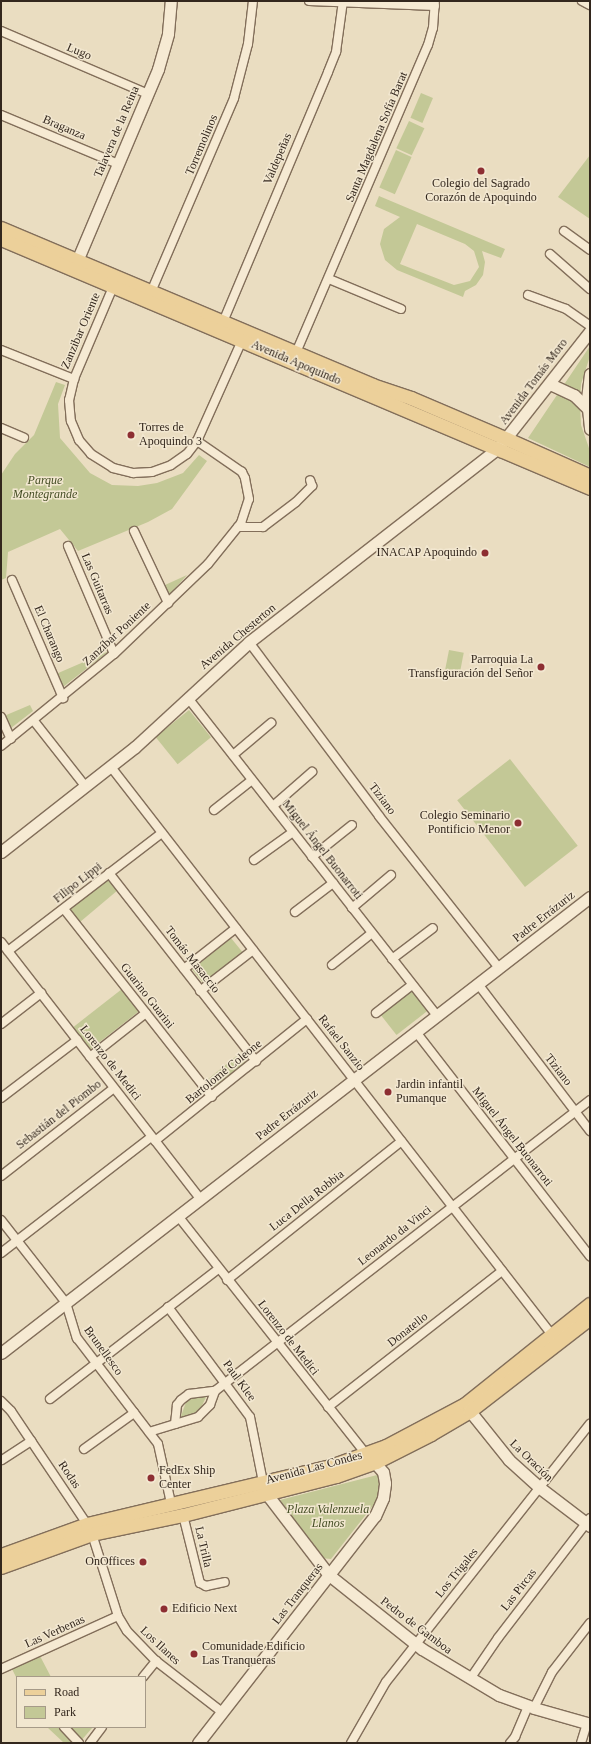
<!DOCTYPE html>
<meta charset="utf-8">
<style>
body{margin:0}
#map{position:relative;width:591px;height:1744px;overflow:hidden;background:#eaddc1;font-family:Georgia,serif}
div>[style]{position:absolute}
.green>*{inset:0;background:#c3c896;transform-origin:0 0}
.roads{filter:drop-shadow(1px 0 #826e5a) drop-shadow(-1px 0 #826e5a) drop-shadow(0 1px #826e5a) drop-shadow(0 -1px #826e5a)}
.street>*{height:8px;margin:-4px;padding:0 4px;transform-origin:4px;border-radius:4px;background:#f6ead3}
.secondary>*{height:11px;margin:-5.5px;padding:0 5.5px;transform-origin:5.5px;border-radius:5.5px;background:#f6ead3}
.primary>*{height:13px;margin:-6.5px;padding:0 6.5px;transform-origin:6.5px;border-radius:6.5px;background:#ecd09a}
.dots>*{width:11px;height:11px;translate:-50% -50%;box-sizing:border-box;border:2px solid #f2e7d0;border-radius:50%}
span{translate:-50% -50%;white-space:nowrap;text-align:center;line-height:1.15;-webkit-text-stroke:3px #f2e7d0;paint-order:stroke}
.street-label{font-size:12px;color:#33271d}
.poi-label{font-size:12px;color:#33271d}
.left{translate:0 -50%;text-align:left}
.right{translate:-100% -50%;text-align:right}
.park-label{font-size:12px;color:#454e25;font-style:italic}
.frame{position:absolute;inset:0;border:2px solid #33271d;pointer-events:none}
.legend{position:absolute;left:16px;top:1676px;width:130px;height:52px;box-sizing:border-box;background:#f2e7d0;border:1px solid #a69a88;margin:0;padding:5px 7px;list-style:none;font-size:12px;color:#33271d}
.legend li{display:flex;align-items:center;gap:8px;height:20px}
.legend b{width:20px;border:1px solid #a69a88}
</style>
<div id="map">
<div class="green">
<i style="left:421px;top:93px;width:13px;height:27px;rotate:23deg"></i>
<i style="left:409px;top:121px;width:17px;height:30px;rotate:25deg"></i>
<i style="left:396px;top:150px;width:17px;height:41px;rotate:24deg"></i>
<i style="clip-path:polygon(590px 155px,590px 219px,558px 197px)"></i>
<i style="clip-path:polygon(evenodd,379px 196px,505px 249px,501px 258px,482px 251px,485px 262px,483px 275px,476px 285px,465px 291px,463px 297px,397px 270px,385px 260px,380px 244px,384px 229px,400px 217px,375px 206px,379px 196px,417px 224px,465px 244px,474px 251px,479px 267px,470px 281px,454px 285px,400px 264px,417px 224px)"></i>
<i style="clip-path:polygon(590px 346px,590px 356px,581px 384px,580px 405px,581px 425px,590px 451px,590px 467px,528px 438px)"></i>
<i style="clip-path:polygon(56px 382px,65px 385px,58px 404px,60px 438px,90px 473px,112px 485px,138px 486px,157px 483px,183px 473px,199px 455px,207px 461px,172px 509px,148px 522px,78px 551px,60px 529px,8px 552px,6px 578px,1px 580px,1px 475px,15px 454px,34px 435px)"></i>
<i style="clip-path:polygon(187px 575px,169px 595px,165px 585px)"></i>
<i style="left:449px;top:650px;width:15px;height:25px;rotate:11deg"></i>
<i style="clip-path:polygon(109px 651px,63px 687px,56px 674px)"></i>
<i style="clip-path:polygon(30px 705px,33px 711px,11px 728px,4px 716px)"></i>
<i style="left:189px;top:710px;width:35px;height:43px;rotate:51deg"></i>
<i style="left:510px;top:759px;width:110px;height:67px;rotate:52deg"></i>
<i style="clip-path:polygon(108px 877px,118px 890px,80px 922px,68px 907px)"></i>
<i style="left:231px;top:938px;width:19px;height:50px;rotate:51deg"></i>
<i style="left:122px;top:989px;width:28px;height:62px;rotate:52deg"></i>
<i style="left:410px;top:989px;width:28px;height:39px;rotate:52deg"></i>
<i style="left:239px;top:1054px;width:14px;height:40px;rotate:51deg"></i>
<i style="clip-path:polygon(207px 1395px,198px 1414px,180px 1419px,186px 1402px,194px 1396px)"></i>
<i style="clip-path:polygon(377px 1475px,382px 1485px,379px 1498px,331px 1559px,321px 1558px,280px 1500px)"></i>
<i style="clip-path:polygon(40px 1656px,51px 1677px,17px 1677px,17px 1679px,12px 1669px)"></i>
<i style="clip-path:polygon(47px 1727px,93px 1727px,79px 1743px,64px 1743px)"></i>
</div>
<div class="roads">
<div class="street">
<i style="left:309px;top:1px;width:126px;rotate:2.3deg"></i>
<i style="left:582px;top:1px;width:9px;rotate:27deg"></i>
<i style="left:1px;top:31px;width:160px;rotate:23.2deg"></i>
<i style="left:1px;top:115px;width:127px;rotate:22.7deg"></i>
<i style="left:564px;top:231px;width:32px;rotate:36deg"></i>
<i style="left:550px;top:254px;width:53px;rotate:41.2deg"></i>
<i style="left:329px;top:279px;width:78px;rotate:22.6deg"></i>
<i style="left:113px;top:287px;width:100px;rotate:113deg"></i>
<i style="left:74px;top:379px;width:22px;rotate:103deg"></i>
<i style="left:69px;top:400px;width:21px;rotate:85deg"></i>
<i style="left:71px;top:421px;width:21px;rotate:67deg"></i>
<i style="left:79px;top:440px;width:18px;rotate:49deg"></i>
<i style="left:91px;top:454px;width:26px;rotate:32deg"></i>
<i style="left:113px;top:468px;width:21px;rotate:14deg"></i>
<i style="left:133px;top:473px;width:19px;rotate:-3deg"></i>
<i style="left:152px;top:472px;width:20px;rotate:-20deg"></i>
<i style="left:171px;top:465px;width:19px;rotate:-35deg"></i>
<i style="left:187px;top:454px;width:16px;rotate:-52deg"></i>
<i style="left:197px;top:441px;width:113px;rotate:-65.9deg"></i>
<i style="left:151px;top:292px;width:211px;rotate:-66.8deg"></i>
<i style="left:234px;top:98px;width:56px;rotate:-75.5deg"></i>
<i style="left:248px;top:44px;width:43px;rotate:-83.4deg"></i>
<i style="left:528px;top:295px;width:40px;rotate:20.2deg"></i>
<i style="left:566px;top:309px;width:29px;rotate:35deg"></i>
<i style="left:223px;top:322px;width:271px;rotate:-67.2deg"></i>
<i style="left:328px;top:72px;width:22px;rotate:-68deg"></i>
<i style="left:336px;top:52px;width:51px;rotate:-82.2deg"></i>
<i style="left:1px;top:350px;width:79px;rotate:21.7deg"></i>
<i style="left:295px;top:355px;width:337px;rotate:-66.8deg"></i>
<i style="left:428px;top:45px;width:18px;rotate:-74deg"></i>
<i style="left:433px;top:28px;width:27px;rotate:-86deg"></i>
<i style="left:1px;top:428px;width:25px;rotate:23deg"></i>
<i style="left:238px;top:527px;width:25px"></i>
<i style="left:263px;top:527px;width:41px;rotate:-37.1deg"></i>
<i style="left:296px;top:502px;width:23px;rotate:-45deg"></i>
<i style="left:312px;top:486px;width:6px;rotate:-108deg"></i>
<i style="left:134px;top:531px;width:80px;rotate:64.7deg"></i>
<i style="left:68px;top:546px;width:117px;rotate:66.9deg"></i>
<i style="left:12px;top:580px;width:129px;rotate:66.6deg"></i>
<i style="left:249px;top:642px;width:217px;rotate:53.2deg"></i>
<i style="left:379px;top:816px;width:194px;rotate:51.7deg"></i>
<i style="left:188px;top:698px;width:404px;rotate:51.9deg"></i>
<i style="left:1px;top:717px;width:24px;rotate:66deg"></i>
<i style="left:34px;top:721px;width:84px;rotate:51.8deg"></i>
<i style="left:1px;top:746px;width:146px;rotate:-39.2deg"></i>
<i style="left:114px;top:654px;width:130px;rotate:-43.8deg"></i>
<i style="left:208px;top:564px;width:53px;rotate:-51.2deg"></i>
<i style="left:241px;top:523px;width:25px;rotate:-72deg"></i>
<i style="left:249px;top:499px;width:21px;rotate:-101deg"></i>
<i style="left:245px;top:478px;width:7px;rotate:-117deg"></i>
<i style="left:242px;top:472px;width:55px;rotate:-145.4deg"></i>
<i style="left:233px;top:755px;width:50px;rotate:-40.1deg"></i>
<i style="left:111px;top:767px;width:719px;rotate:52.17deg"></i>
<i style="left:273px;top:806px;width:52px;rotate:-41.1deg"></i>
<i style="left:214px;top:810px;width:48px;rotate:-38.3deg"></i>
<i style="left:312px;top:857px;width:51px;rotate:-38.7deg"></i>
<i style="left:254px;top:860px;width:48px;rotate:-35.7deg"></i>
<i style="left:109px;top:873px;width:239px;rotate:52deg"></i>
<i style="left:352px;top:908px;width:51px;rotate:-40.2deg"></i>
<i style="left:64px;top:909px;width:239px;rotate:51.8deg"></i>
<i style="left:295px;top:912px;width:48px;rotate:-37.3deg"></i>
<i style="left:1px;top:942px;width:325px;rotate:52.2deg"></i>
<i style="left:8px;top:951px;width:194px;rotate:-37.5deg"></i>
<i style="left:392px;top:959px;width:51px;rotate:-37.1deg"></i>
<i style="left:332px;top:965px;width:51px;rotate:-38.7deg"></i>
<i style="left:184px;top:969px;width:66px;rotate:-38.3deg"></i>
<i style="left:478px;top:984px;width:185px;rotate:52.7deg"></i>
<i style="left:200px;top:991px;width:67px;rotate:-37.7deg"></i>
<i style="left:376px;top:1013px;width:46px;rotate:-37.9deg"></i>
<i style="left:1px;top:1024px;width:51px;rotate:-37.8deg"></i>
<i style="left:416px;top:1032px;width:284px;rotate:52.2deg"></i>
<i style="left:90px;top:1057px;width:71px;rotate:-38.2deg"></i>
<i style="left:1px;top:1098px;width:96px;rotate:-37.3deg"></i>
<i style="left:155px;top:1141px;width:195px;rotate:-38.8deg"></i>
<i style="left:1px;top:1176px;width:143px;rotate:-37.9deg"></i>
<i style="left:178px;top:1216px;width:303px;rotate:51.7deg"></i>
<i style="left:1px;top:1220px;width:105px;rotate:51.9deg"></i>
<i style="left:66px;top:1303px;width:37px;rotate:73deg"></i>
<i style="left:77px;top:1338px;width:133px;rotate:52.6deg"></i>
<i style="left:158px;top:1444px;width:60px;rotate:77.6deg"></i>
<i style="left:1px;top:1253px;width:190px;rotate:-37.7deg"></i>
<i style="left:227px;top:1280px;width:223px;rotate:-38.5deg"></i>
<i style="left:168px;top:1307px;width:137px;rotate:53.3deg"></i>
<i style="left:250px;top:1417px;width:66px;rotate:78.7deg"></i>
<i style="left:50px;top:1399px;width:212px;rotate:-37.7deg"></i>
<i style="left:1px;top:1401px;width:14px;rotate:45deg"></i>
<i style="left:11px;top:1411px;width:136px;rotate:56.1deg"></i>
<i style="left:328px;top:1407px;width:221px;rotate:-38deg"></i>
<i style="left:175px;top:1424px;width:19px;rotate:-84deg"></i>
<i style="left:177px;top:1405px;width:6px;rotate:-51deg"></i>
<i style="left:181px;top:1400px;width:10px;rotate:-37deg"></i>
<i style="left:189px;top:1394px;width:26px;rotate:-7deg"></i>
<i style="left:149px;top:1432px;width:51px;rotate:-17deg"></i>
<i style="left:198px;top:1417px;width:17px;rotate:-45deg"></i>
<i style="left:210px;top:1405px;width:15px;rotate:-70deg"></i>
<i style="left:215px;top:1391px;width:475px;rotate:-37.8deg"></i>
<i style="left:84px;top:1449px;width:62px;rotate:-35.8deg"></i>
<i style="left:2px;top:1460px;width:35px;rotate:-33deg"></i>
<i style="left:183px;top:1515px;width:70px;rotate:76deg"></i>
<i style="left:200px;top:1583px;width:7px;rotate:27deg"></i>
<i style="left:206px;top:1586px;width:19px;rotate:-12deg"></i>
<i style="left:92px;top:1534px;width:86px;rotate:72.4deg"></i>
<i style="left:118px;top:1616px;width:17px;rotate:59deg"></i>
<i style="left:127px;top:1631px;width:42px;rotate:46deg"></i>
<i style="left:156px;top:1661px;width:83px;rotate:37.7deg"></i>
<i style="left:1px;top:1669px;width:128px;rotate:-24.4deg"></i>
<i style="left:143px;top:1677px;width:21px;rotate:-51deg"></i>
<i style="left:470px;top:1679px;width:50px;rotate:-55.7deg"></i>
<i style="left:498px;top:1638px;width:151px;rotate:-52.5deg"></i>
<i style="left:534px;top:1708px;width:40px;rotate:-63.4deg"></i>
<i style="left:552px;top:1672px;width:62px;rotate:-52.2deg"></i>
<i style="left:64px;top:1727px;width:22px;rotate:47deg"></i>
<i style="left:90px;top:1743px;width:20px;rotate:-53deg"></i>
<i style="left:351px;top:1743px;width:70px;rotate:-60.2deg"></i>
<i style="left:386px;top:1682px;width:329px;rotate:-51.7deg"></i>
<i style="left:510px;top:1743px;width:8px;rotate:-50deg"></i>
<i style="left:515px;top:1737px;width:34px;rotate:-67deg"></i>
<i style="left:581px;top:1743px;width:21px;rotate:-73deg"></i>
</div>
<div class="secondary">
<i style="left:74px;top:268px;width:216px;rotate:-67.1deg"></i>
<i style="left:158px;top:69px;width:37px;rotate:-74deg"></i>
<i style="left:168px;top:33px;width:32px;rotate:-85deg"></i>
<i style="left:590px;top:374px;width:25px;rotate:97deg"></i>
<i style="left:587px;top:399px;width:30px;rotate:84deg"></i>
<i style="left:550px;top:384px;width:26px;rotate:25deg"></i>
<i style="left:574px;top:395px;width:18px;rotate:45deg"></i>
<i style="left:1px;top:852px;width:170px;rotate:-38.1deg"></i>
<i style="left:135px;top:747px;width:155px;rotate:-42.6deg"></i>
<i style="left:249px;top:642px;width:316px;rotate:-37.9deg"></i>
<i style="left:498px;top:448px;width:149px;rotate:-51.8deg"></i>
<i style="left:1px;top:1353px;width:745px;rotate:-37.75deg"></i>
<i style="left:465px;top:1405px;width:70px;rotate:51.3deg"></i>
<i style="left:509px;top:1460px;width:42px;rotate:42.1deg"></i>
<i style="left:540px;top:1488px;width:63px;rotate:37.2deg"></i>
<i style="left:266px;top:1493px;width:103px;rotate:52.5deg"></i>
<i style="left:329px;top:1575px;width:119px;rotate:38.5deg"></i>
<i style="left:422px;top:1649px;width:90px;rotate:30.9deg"></i>
<i style="left:499px;top:1695px;width:37px;rotate:20deg"></i>
<i style="left:534px;top:1708px;width:58px;rotate:15.9deg"></i>
<i style="left:198px;top:1743px;width:288px;rotate:-52.1deg"></i>
<i style="left:375px;top:1516px;width:20px;rotate:-66deg"></i>
<i style="left:383px;top:1498px;width:15px;rotate:-82deg"></i>
<i style="left:385px;top:1483px;width:11px;rotate:-100deg"></i>
<i style="left:383px;top:1472px;width:20px;rotate:-131deg"></i>
</div>
<div class="primary">
<i style="left:1px;top:228px;width:403px;rotate:22.9deg"></i>
<i style="left:372px;top:385px;width:41px;rotate:18.4deg"></i>
<i style="left:411px;top:398px;width:104px;rotate:23.1deg"></i>
<i style="left:507px;top:439px;width:91px;rotate:24deg"></i>
<i style="left:1px;top:239px;width:639px;rotate:22.92deg"></i>
<i style="left:1px;top:1555px;width:91px;rotate:-19.8deg"></i>
<i style="left:87px;top:1524px;width:250px;rotate:-13.4deg"></i>
<i style="left:330px;top:1466px;width:59px;rotate:-19.7deg"></i>
<i style="left:386px;top:1446px;width:89px;rotate:-28deg"></i>
<i style="left:465px;top:1404px;width:160px;rotate:-38.7deg"></i>
<i style="left:1px;top:1567px;width:97px;rotate:-19.9deg"></i>
<i style="left:92px;top:1534px;width:93px;rotate:-11.8deg"></i>
<i style="left:183px;top:1515px;width:158px;rotate:-14.3deg"></i>
<i style="left:336px;top:1476px;width:42px;rotate:-19.3deg"></i>
<i style="left:376px;top:1462px;width:62px;rotate:-27deg"></i>
<i style="left:431px;top:1434px;width:45px;rotate:-30.5deg"></i>
<i style="left:470px;top:1411px;width:152px;rotate:-37.8deg"></i>
</div>
</div>
<div class="dots">
<i style="left:481px;top:171px;background:#8d2e32"></i>
<i style="left:131px;top:435px;background:#8d2e32"></i>
<i style="left:485px;top:553px;background:#8d2e32"></i>
<i style="left:541px;top:667px;background:#8d2e32"></i>
<i style="left:518px;top:823px;background:#8d2e32"></i>
<i style="left:388px;top:1092px;background:#8d2e32"></i>
<i style="left:151px;top:1478px;background:#8d2e32"></i>
<i style="left:143px;top:1562px;background:#8d2e32"></i>
<i style="left:164px;top:1609px;background:#8d2e32"></i>
<i style="left:194px;top:1654px;background:#8d2e32"></i>
</div>
<div class="street-label">
<span style="left:79px;top:52px;rotate:23deg">Lugo</span>
<span style="left:64px;top:128px;rotate:23deg">Braganza</span>
<span style="left:117px;top:132px;rotate:-67deg">Talavera de la Reina</span>
<span style="left:377px;top:137px;rotate:-67deg">Santa Magdalena Sofía Barat</span>
<span style="left:202px;top:145px;rotate:-67deg">Torremolinos</span>
<span style="left:278px;top:159px;rotate:-67deg">Valdepeñas</span>
<span style="left:81px;top:331px;rotate:-67deg">Zanzibar Oriente</span>
<span style="left:296px;top:363px;rotate:23deg">Avenida Apoquindo</span>
<span style="left:534px;top:382px;rotate:-53deg">Avenida Tomás Moro</span>
<span style="left:97px;top:584px;rotate:67deg">Las Guitarras</span>
<span style="left:49px;top:634px;rotate:67deg">El Charango</span>
<span style="left:117px;top:634px;rotate:-43deg">Zanzíbar Poniente</span>
<span style="left:238px;top:637px;rotate:-40deg">Avenida Chesterton</span>
<span style="left:382px;top:799px;rotate:53deg">Tiziano</span>
<span style="left:322px;top:850px;rotate:52deg">Miguel Ángel Buonarroti</span>
<span style="left:78px;top:883px;rotate:-38deg">Filipo Lippi</span>
<span style="left:544px;top:917px;rotate:-38deg">Padre Errázuriz</span>
<span style="left:192px;top:960px;rotate:52deg">Tomás Masaccio</span>
<span style="left:147px;top:996px;rotate:52deg">Guarino Guarini</span>
<span style="left:341px;top:1043px;rotate:52deg">Rafael Sanzio</span>
<span style="left:110px;top:1063px;rotate:52deg">Lorenzo de Medici</span>
<span style="left:558px;top:1070px;rotate:52deg">Tiziano</span>
<span style="left:224px;top:1072px;rotate:-39deg">Bartolomé Coleone</span>
<span style="left:59px;top:1115px;rotate:-38deg">Sebastián del Piombo</span>
<span style="left:287px;top:1115px;rotate:-38deg">Padre Errázuriz</span>
<span style="left:512px;top:1137px;rotate:52deg">Miguel Ángel Buonarroti</span>
<span style="left:307px;top:1201px;rotate:-38deg">Luca Della Robbia</span>
<span style="left:395px;top:1236px;rotate:-38deg">Leonardo da Vinci</span>
<span style="left:408px;top:1330px;rotate:-38deg">Donatello</span>
<span style="left:288px;top:1338px;rotate:52deg">Lorenzo de Medici</span>
<span style="left:103px;top:1351px;rotate:54deg">Brunellesco</span>
<span style="left:239px;top:1381px;rotate:54deg">Paul Klee</span>
<span style="left:531px;top:1461px;rotate:44deg">La Oración</span>
<span style="left:314px;top:1468px;rotate:-15deg">Avenida Las Condes</span>
<span style="left:69px;top:1475px;rotate:56deg">Rodas</span>
<span style="left:203px;top:1547px;rotate:77deg">La Trilla</span>
<span style="left:457px;top:1573px;rotate:-51deg">Los Trigales</span>
<span style="left:519px;top:1590px;rotate:-52deg">Las Pircas</span>
<span style="left:298px;top:1594px;rotate:-52deg">Las Tranqueras</span>
<span style="left:416px;top:1626px;rotate:37deg">Pedro de Gamboa</span>
<span style="left:55px;top:1632px;rotate:-24deg">Las Verbenas</span>
<span style="left:160px;top:1646px;rotate:43deg">Los Ilanes</span>
</div>
<div class="poi-label">
<span style="left:481px;top:191px">Colegio del Sagrado<br>Corazón de Apoquindo</span>
<span class="left" style="left:139px;top:435px">Torres de<br>Apoquindo 3</span>
<span class="right" style="left:477px;top:553px">INACAP Apoquindo</span>
<span class="right" style="left:533px;top:667px">Parroquia La<br>Transfiguración del Señor</span>
<span class="right" style="left:510px;top:823px">Colegio Seminario<br>Pontificio Menor</span>
<span class="left" style="left:396px;top:1092px">Jardin infantil<br>Pumanque</span>
<span class="left" style="left:159px;top:1478px">FedEx Ship<br>Center</span>
<span class="right" style="left:135px;top:1562px">OnOffices</span>
<span class="left" style="left:172px;top:1609px">Edificio Next</span>
<span class="left" style="left:202px;top:1654px">Comunidade Edificio<br>Las Tranqueras</span>
</div>
<div class="park-label">
<span style="left:45px;top:488px">Parque<br>Montegrande</span>
<span style="left:328px;top:1517px">Plaza Valenzuela<br>Llanos</span>
</div>
<div class="frame"></div>
<ul class="legend">
<li><b style="height:5px;background:#ecd09a"></b>Road</li>
<li><b style="height:11px;background:#c3c896"></b>Park</li>
</ul>
</div>
